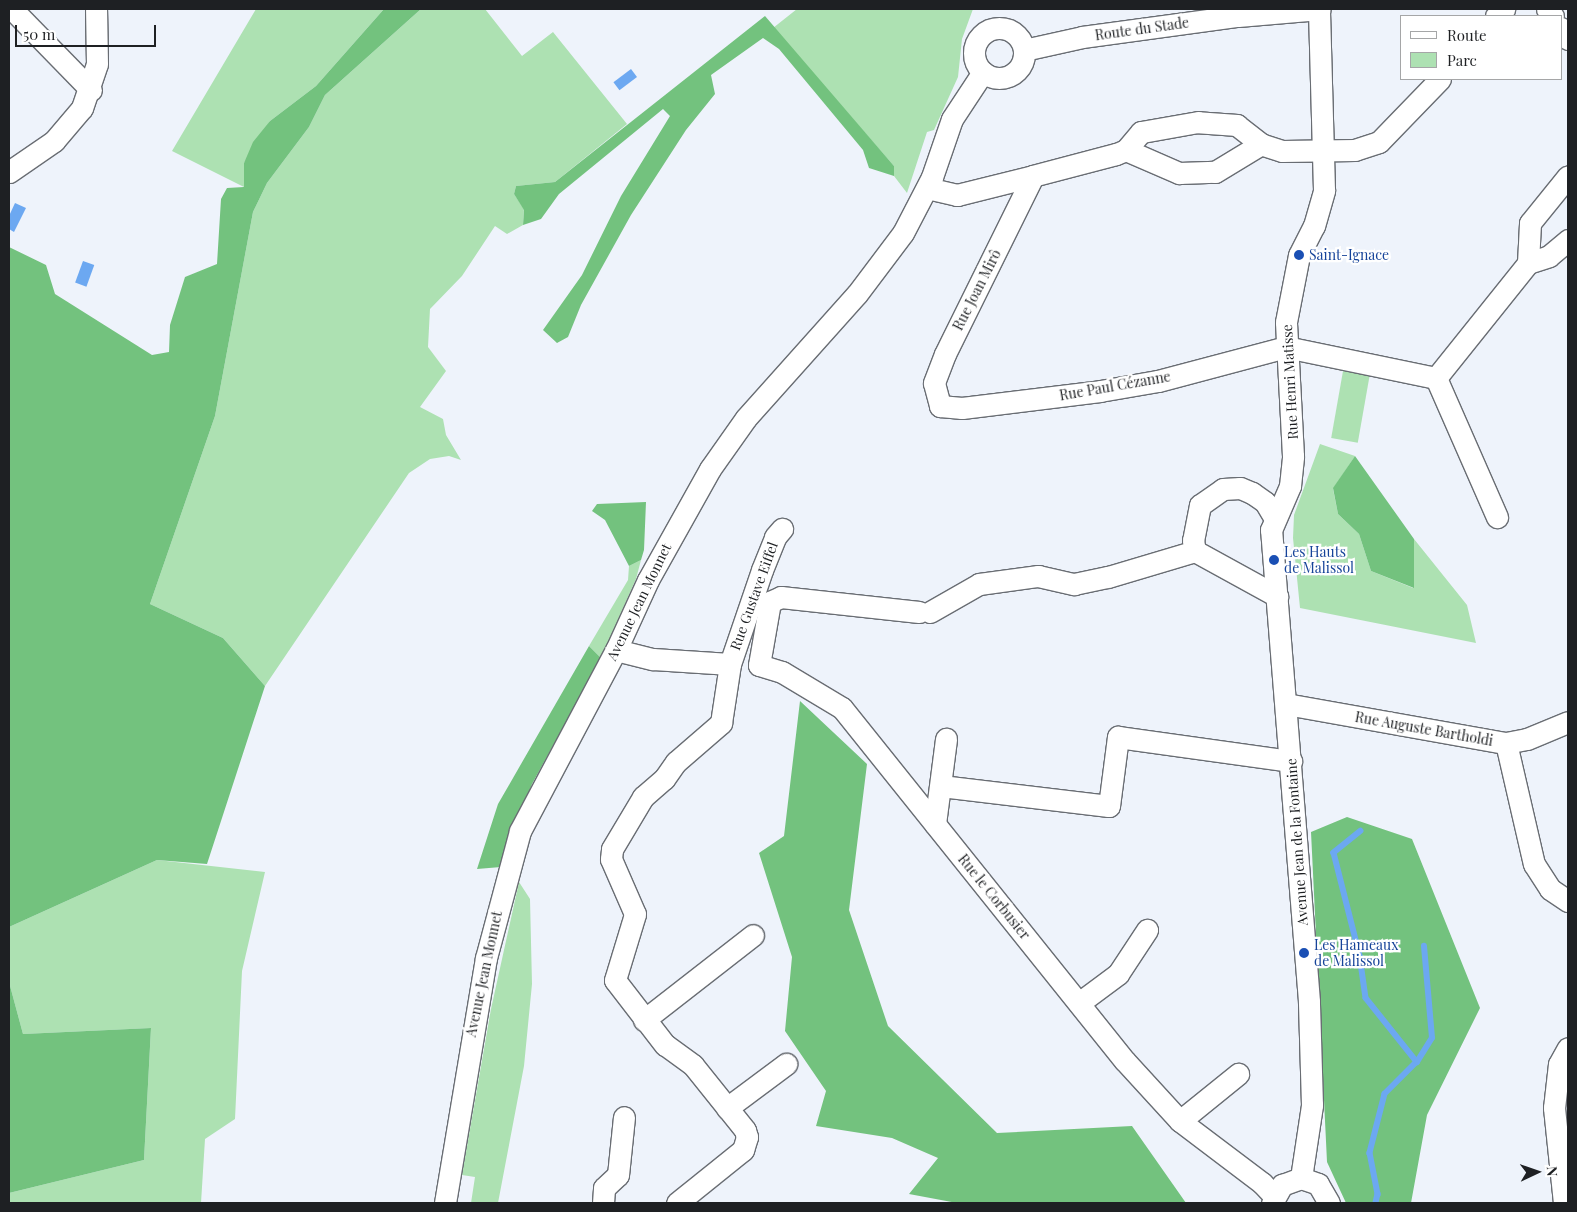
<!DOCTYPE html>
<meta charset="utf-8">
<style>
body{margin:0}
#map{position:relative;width:1577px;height:1212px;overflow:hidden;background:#eef3fb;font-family:"Playfair Display",serif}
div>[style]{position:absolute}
.green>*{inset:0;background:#ade1b2;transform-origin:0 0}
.forest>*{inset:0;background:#73c27e}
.water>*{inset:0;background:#6ca8f1;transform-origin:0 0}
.stream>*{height:5.5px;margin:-2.75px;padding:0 2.75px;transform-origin:2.75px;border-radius:2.75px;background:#6ca8f1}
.roads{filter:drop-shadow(1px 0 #696d73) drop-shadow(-1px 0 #696d73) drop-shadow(0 1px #696d73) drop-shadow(0 -1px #696d73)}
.minor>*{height:21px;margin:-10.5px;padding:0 10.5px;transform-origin:10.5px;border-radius:10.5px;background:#fff}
.minor>.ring{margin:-10.5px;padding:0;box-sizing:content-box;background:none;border:21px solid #fff;border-radius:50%}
.dots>*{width:14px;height:14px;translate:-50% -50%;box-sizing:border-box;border:2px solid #fff;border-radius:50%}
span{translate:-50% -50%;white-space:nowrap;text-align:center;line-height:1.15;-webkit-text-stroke:4.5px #fff;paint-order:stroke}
.street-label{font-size:14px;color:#1e2023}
.transit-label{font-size:14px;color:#164399}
.left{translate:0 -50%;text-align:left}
.frame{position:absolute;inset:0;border:10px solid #1e2023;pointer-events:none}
.legend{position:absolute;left:1400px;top:15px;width:162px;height:65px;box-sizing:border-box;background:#fff;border:1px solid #a5a6a7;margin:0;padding:6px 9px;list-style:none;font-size:15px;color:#1e2023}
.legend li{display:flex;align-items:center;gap:10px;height:25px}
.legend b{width:25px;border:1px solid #a5a6a7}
.north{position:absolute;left:1512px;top:1147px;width:50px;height:50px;-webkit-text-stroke:4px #fff;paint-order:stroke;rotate:87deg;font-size:14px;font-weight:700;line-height:20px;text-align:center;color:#1e2023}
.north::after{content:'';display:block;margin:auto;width:18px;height:22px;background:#1e2023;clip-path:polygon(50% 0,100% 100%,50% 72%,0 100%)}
.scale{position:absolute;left:15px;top:25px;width:141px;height:22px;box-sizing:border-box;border:2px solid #1e2023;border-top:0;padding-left:6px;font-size:15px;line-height:18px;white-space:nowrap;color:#1e2023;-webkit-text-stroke:4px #fff;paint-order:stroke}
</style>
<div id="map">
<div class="green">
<i style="clip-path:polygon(256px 9px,384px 9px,316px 86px,270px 121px,244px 163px,244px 187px,172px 151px)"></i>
<i style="clip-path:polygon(421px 9px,485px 9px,522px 56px,553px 32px,627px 124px,555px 182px,516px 186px,514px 194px,524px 209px,523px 225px,507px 234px,495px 226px,462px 276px,430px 309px,428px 347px,446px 371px,420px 407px,443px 419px,446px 435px,461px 460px,449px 456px,430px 459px,409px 473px,265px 686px,223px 638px,150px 604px,215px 416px,253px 212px,267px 183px,309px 127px,325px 95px)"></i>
<i style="clip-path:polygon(797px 9px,973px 9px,962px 39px,958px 77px,934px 130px,927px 132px,907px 193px,894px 176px,894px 166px,773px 28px)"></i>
<i style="left:1343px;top:371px;width:27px;height:68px;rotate:10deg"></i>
<i style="clip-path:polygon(1320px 444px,1355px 456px,1333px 489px,1338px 514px,1359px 534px,1371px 571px,1413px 588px,1414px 539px,1467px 605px,1476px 643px,1300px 608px,1293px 538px,1294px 515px)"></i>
<i style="clip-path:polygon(641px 560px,636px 579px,601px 658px,589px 646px,628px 580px,629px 566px)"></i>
<i style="clip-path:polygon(157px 860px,265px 872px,242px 971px,235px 1119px,205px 1139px,201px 1203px,9px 1203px,9px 1193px,144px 1160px,151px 1028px,23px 1034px,9px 982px,9px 927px)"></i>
<i style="clip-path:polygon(519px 882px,530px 899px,532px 984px,524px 1066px,498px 1203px,471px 1203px,475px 1177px,462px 1175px,491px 1009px)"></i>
</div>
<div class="forest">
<i style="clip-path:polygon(384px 9px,421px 9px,325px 95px,309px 127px,267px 183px,253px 212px,215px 416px,150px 604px,223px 638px,265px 686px,207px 864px,157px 860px,9px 927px,9px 247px,46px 265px,55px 294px,152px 355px,169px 352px,170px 325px,185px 277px,217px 264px,221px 199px,227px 188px,244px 187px,244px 163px,253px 142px,270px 121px,316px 86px)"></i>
<i style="clip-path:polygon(765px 16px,894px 166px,894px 176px,869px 168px,863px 150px,779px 49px,763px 38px,711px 75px,715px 94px,686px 130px,631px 215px,581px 305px,568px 337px,557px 343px,543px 330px,582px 275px,621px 196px,670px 116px,663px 109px,559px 194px,541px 219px,523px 225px,524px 210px,514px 194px,516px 186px,555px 182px)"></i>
<i style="clip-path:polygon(1355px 456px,1414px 539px,1414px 588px,1371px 571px,1359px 534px,1338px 514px,1333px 488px)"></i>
<i style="clip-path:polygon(646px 502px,644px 550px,641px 560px,629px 566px,605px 520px,592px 511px,597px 504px)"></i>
<i style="clip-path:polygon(589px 646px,601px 658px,532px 784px,501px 867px,477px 869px,498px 804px)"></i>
<i style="clip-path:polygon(800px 701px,867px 764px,849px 910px,888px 1026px,997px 1133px,1132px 1126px,1186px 1203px,957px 1203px,909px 1194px,938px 1158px,892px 1138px,816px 1126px,826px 1091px,785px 1031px,792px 957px,759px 853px,784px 836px)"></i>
<i style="clip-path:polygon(1347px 817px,1412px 839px,1480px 1008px,1427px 1115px,1411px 1203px,1346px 1203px,1327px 1162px,1311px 832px)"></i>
<i style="clip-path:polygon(9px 982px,23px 1034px,151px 1028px,144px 1160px,9px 1193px)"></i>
</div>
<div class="water">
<i style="left:631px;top:69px;width:10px;height:22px;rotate:53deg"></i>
<i style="clip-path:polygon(15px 203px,26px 208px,14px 232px,9px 229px,9px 216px)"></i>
<i style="left:83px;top:261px;width:12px;height:23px;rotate:20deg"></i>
</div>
<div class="stream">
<i style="left:1361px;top:831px;width:35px;rotate:141deg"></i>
<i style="left:1334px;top:853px;width:106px;rotate:75.8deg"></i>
<i style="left:1360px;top:956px;width:42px;rotate:81.9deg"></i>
<i style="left:1366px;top:998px;width:82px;rotate:51.4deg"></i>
<i style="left:1417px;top:1062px;width:45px;rotate:135deg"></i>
<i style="left:1385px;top:1094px;width:61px;rotate:104.3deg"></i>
<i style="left:1370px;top:1153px;width:42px;rotate:79deg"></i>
<i style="left:1378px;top:1194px;width:9px;rotate:103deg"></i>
<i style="left:1417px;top:1062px;width:28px;rotate:-58deg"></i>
<i style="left:1432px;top:1038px;width:92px;rotate:-95deg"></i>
</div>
<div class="roads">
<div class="minor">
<i style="left:12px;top:9px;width:113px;rotate:45.7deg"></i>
<i style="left:1547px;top:9px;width:9px;rotate:49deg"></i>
<i style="left:1496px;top:16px;width:11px;rotate:-41deg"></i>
<i style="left:1561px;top:28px;width:13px;rotate:58deg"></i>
<i class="ring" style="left:974px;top:28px;width:29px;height:29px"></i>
<i style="left:1024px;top:50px;width:59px;rotate:-12.6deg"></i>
<i style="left:1082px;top:37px;width:157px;rotate:-7.7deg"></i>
<i style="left:1238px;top:16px;width:82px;rotate:-4.9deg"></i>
<i style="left:1440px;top:79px;width:88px;rotate:134.1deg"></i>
<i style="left:1379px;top:142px;width:25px;rotate:162deg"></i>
<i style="left:1355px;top:150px;width:73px;rotate:179.2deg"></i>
<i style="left:1282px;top:151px;width:22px;rotate:-162deg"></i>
<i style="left:1261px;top:144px;width:31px;rotate:-142deg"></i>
<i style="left:1237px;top:125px;width:39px;rotate:-176deg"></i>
<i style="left:1198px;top:122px;width:58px;rotate:170deg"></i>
<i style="left:1141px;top:132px;width:23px;rotate:130deg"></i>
<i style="left:1126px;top:150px;width:11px;rotate:158deg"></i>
<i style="left:1116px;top:154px;width:86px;rotate:165.2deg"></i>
<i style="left:1033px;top:176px;width:199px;rotate:116.3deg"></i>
<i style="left:945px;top:354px;width:31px;rotate:111deg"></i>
<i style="left:934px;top:383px;width:24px;rotate:75deg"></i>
<i style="left:940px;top:406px;width:22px;rotate:5deg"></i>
<i style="left:962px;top:408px;width:139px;rotate:-7deg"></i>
<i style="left:1100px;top:391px;width:59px;rotate:-9.8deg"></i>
<i style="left:1158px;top:381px;width:132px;rotate:-14.9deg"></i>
<i style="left:1286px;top:347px;width:153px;rotate:11.7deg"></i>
<i style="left:1436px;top:378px;width:147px;rotate:-51.3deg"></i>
<i style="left:1528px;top:263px;width:40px;rotate:-87.1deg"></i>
<i style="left:1530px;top:223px;width:60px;rotate:-51deg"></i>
<i style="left:1126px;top:150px;width:58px;rotate:23.5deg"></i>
<i style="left:1179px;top:173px;width:36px;rotate:-2deg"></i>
<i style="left:1215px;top:172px;width:54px;rotate:-31.3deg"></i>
<i style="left:9px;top:172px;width:55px;rotate:-34.6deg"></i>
<i style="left:54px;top:141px;width:43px;rotate:-49.7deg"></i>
<i style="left:82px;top:108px;width:46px;rotate:-71.2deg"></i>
<i style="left:97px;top:64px;width:55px;rotate:-91deg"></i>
<i style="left:927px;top:188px;width:31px;rotate:13deg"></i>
<i style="left:957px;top:195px;width:78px;rotate:-14deg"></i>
<i style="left:1528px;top:263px;width:22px;rotate:-18deg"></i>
<i style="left:1549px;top:256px;width:25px;rotate:-40deg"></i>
<i style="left:1436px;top:378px;width:152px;rotate:66.3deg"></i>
<i style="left:1274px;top:517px;width:17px;rotate:-121deg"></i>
<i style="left:1265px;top:502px;width:16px;rotate:-145deg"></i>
<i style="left:1252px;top:493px;width:13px;rotate:-157deg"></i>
<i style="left:1240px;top:488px;width:17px;rotate:177deg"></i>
<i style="left:1223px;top:489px;width:28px;rotate:145deg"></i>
<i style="left:1200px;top:505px;width:36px;rotate:101deg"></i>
<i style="left:1193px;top:540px;width:11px;rotate:80deg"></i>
<i style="left:1195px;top:551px;width:94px;rotate:28.8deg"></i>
<i style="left:919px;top:612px;width:139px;rotate:-173.8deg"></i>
<i style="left:781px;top:597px;width:12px;rotate:156deg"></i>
<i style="left:770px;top:602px;width:64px;rotate:99.9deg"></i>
<i style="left:759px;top:665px;width:24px;rotate:17deg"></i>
<i style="left:782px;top:672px;width:70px;rotate:31deg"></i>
<i style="left:842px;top:708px;width:452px;rotate:51.3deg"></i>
<i style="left:1125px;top:1061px;width:81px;rotate:47.5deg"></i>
<i style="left:1180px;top:1121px;width:103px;rotate:37.1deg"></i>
<i style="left:1262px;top:1183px;width:18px;rotate:47deg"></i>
<i style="left:930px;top:612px;width:56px;rotate:-29.7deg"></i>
<i style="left:979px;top:584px;width:60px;rotate:-7.7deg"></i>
<i style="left:1038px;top:576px;width:37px;rotate:13deg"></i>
<i style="left:1074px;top:584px;width:35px;rotate:-12deg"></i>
<i style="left:1108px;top:577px;width:91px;rotate:-16.6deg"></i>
<i style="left:616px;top:650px;width:38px;rotate:14deg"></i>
<i style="left:653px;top:659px;width:77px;rotate:3.7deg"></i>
<i style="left:1286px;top:704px;width:223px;rotate:10.1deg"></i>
<i style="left:1506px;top:743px;width:21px;rotate:-11deg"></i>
<i style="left:1527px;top:739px;width:44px;rotate:-22.5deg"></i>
<i style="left:1506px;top:743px;width:124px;rotate:77deg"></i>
<i style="left:1534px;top:864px;width:30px;rotate:57deg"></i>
<i style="left:1550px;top:889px;width:22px;rotate:34deg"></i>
<i style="left:941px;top:786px;width:169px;rotate:6.8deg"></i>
<i style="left:1109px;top:806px;width:70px;rotate:-82.6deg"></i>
<i style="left:1118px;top:737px;width:175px;rotate:7.9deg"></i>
<i style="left:935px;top:824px;width:86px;rotate:-82.6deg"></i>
<i style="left:1079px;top:1003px;width:49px;rotate:-36.6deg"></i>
<i style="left:1118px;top:974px;width:53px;rotate:-56.6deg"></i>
<i style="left:644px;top:1020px;width:138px;rotate:-37.9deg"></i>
<i style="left:727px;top:1108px;width:74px;rotate:-36.7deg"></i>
<i style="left:1180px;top:1121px;width:75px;rotate:-39deg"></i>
<i style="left:1301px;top:1178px;width:74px;rotate:-81.4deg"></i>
<i style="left:1312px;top:1105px;width:104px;rotate:-91.7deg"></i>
<i style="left:1309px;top:1001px;width:473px;rotate:-94.6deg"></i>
<i style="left:1271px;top:530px;width:48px;rotate:-66.6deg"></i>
<i style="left:1290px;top:486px;width:30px;rotate:-84deg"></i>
<i style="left:1293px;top:456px;width:134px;rotate:-93deg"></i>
<i style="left:1286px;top:322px;width:68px;rotate:-79deg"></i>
<i style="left:1299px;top:255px;width:33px;rotate:-63deg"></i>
<i style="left:1314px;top:226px;width:37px;rotate:-74deg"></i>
<i style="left:1324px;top:190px;width:181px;rotate:-91.6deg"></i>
<i style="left:445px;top:1203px;width:248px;rotate:-80.5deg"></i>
<i style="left:486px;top:958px;width:131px;rotate:-75deg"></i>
<i style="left:520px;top:831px;width:205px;rotate:-62.1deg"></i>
<i style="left:616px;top:650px;width:77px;rotate:-65.4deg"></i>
<i style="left:648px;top:580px;width:127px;rotate:-60.8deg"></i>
<i style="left:710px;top:469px;width:62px;rotate:-54.8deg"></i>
<i style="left:746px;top:418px;width:166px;rotate:-48.2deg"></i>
<i style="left:857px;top:294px;width:76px;rotate:-53deg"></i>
<i style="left:903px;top:233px;width:63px;rotate:-62.6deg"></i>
<i style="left:932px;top:177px;width:61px;rotate:-71deg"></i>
<i style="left:952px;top:119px;width:56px;rotate:-56.6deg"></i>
<i style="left:603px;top:1203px;width:15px;rotate:-86deg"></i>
<i style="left:604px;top:1188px;width:19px;rotate:-43deg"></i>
<i style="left:618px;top:1175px;width:58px;rotate:-84.1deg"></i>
<i style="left:677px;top:1203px;width:85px;rotate:-38.8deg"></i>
<i style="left:743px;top:1150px;width:14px;rotate:-73deg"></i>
<i style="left:747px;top:1137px;width:7px;rotate:-106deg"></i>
<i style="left:745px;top:1130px;width:83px;rotate:-128.7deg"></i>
<i style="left:693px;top:1065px;width:34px;rotate:-144deg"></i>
<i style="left:665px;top:1045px;width:82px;rotate:-127.6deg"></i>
<i style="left:615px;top:980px;width:69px;rotate:-73.1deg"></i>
<i style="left:635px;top:914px;width:60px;rotate:-113.6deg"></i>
<i style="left:611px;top:859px;width:10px;rotate:-84deg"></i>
<i style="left:612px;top:849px;width:61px;rotate:-59.2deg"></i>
<i style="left:643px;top:797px;width:28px;rotate:-41deg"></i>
<i style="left:664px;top:779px;width:21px;rotate:-55deg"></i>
<i style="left:676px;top:762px;width:60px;rotate:-40.9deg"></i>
<i style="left:721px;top:723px;width:60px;rotate:-81.3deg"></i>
<i style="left:730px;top:664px;width:99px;rotate:-71.2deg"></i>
<i style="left:762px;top:570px;width:35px;rotate:-68deg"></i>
<i style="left:775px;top:537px;width:11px;rotate:-49deg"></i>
<i style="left:1272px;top:1203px;width:21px;rotate:-61deg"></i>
<i style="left:1282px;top:1185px;width:20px;rotate:-20deg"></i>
<i style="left:1301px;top:1178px;width:18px;rotate:19deg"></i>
<i style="left:1318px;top:1184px;width:22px;rotate:60deg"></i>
<i style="left:1564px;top:1203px;width:96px;rotate:-96deg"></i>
<i style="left:1554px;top:1108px;width:44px;rotate:-83.5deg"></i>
<i style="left:1559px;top:1064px;width:18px;rotate:-61deg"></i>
</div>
</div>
<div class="dots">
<i style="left:1299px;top:255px;background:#1a4fb4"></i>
<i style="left:1274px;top:560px;background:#1a4fb4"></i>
<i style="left:1304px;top:953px;background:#1a4fb4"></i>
</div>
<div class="street-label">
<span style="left:1142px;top:29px;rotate:-8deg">Route du Stade</span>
<span style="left:977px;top:290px;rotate:-63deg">Rue Joan Mirô</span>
<span style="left:1290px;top:382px;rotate:-93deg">Rue Henri Matisse</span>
<span style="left:1115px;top:386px;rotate:-10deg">Rue Paul Cézanne</span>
<span style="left:754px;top:596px;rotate:-70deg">Rue Gustave Eiffel</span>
<span style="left:639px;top:602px;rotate:-64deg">Avenue Jean Monnet</span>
<span style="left:1424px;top:729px;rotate:10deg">Rue Auguste Bartholdi</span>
<span style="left:1297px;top:842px;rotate:-94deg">Avenue Jean de la Fontaine</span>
<span style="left:994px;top:897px;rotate:51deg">Rue le Corbusier</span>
<span style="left:484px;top:974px;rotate:-78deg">Avenue Jean Monnet</span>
</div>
<div class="transit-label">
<span class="left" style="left:1309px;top:255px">Saint-Ignace</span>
<span class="left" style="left:1284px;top:560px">Les Hauts<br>de Malissol</span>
<span class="left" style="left:1314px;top:953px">Les Hameaux<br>de Malissol</span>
</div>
<div class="frame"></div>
<ul class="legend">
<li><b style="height:6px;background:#fff"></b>Route</li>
<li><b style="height:14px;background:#ade1b2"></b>Parc</li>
</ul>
<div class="north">N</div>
<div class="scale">50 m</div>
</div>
